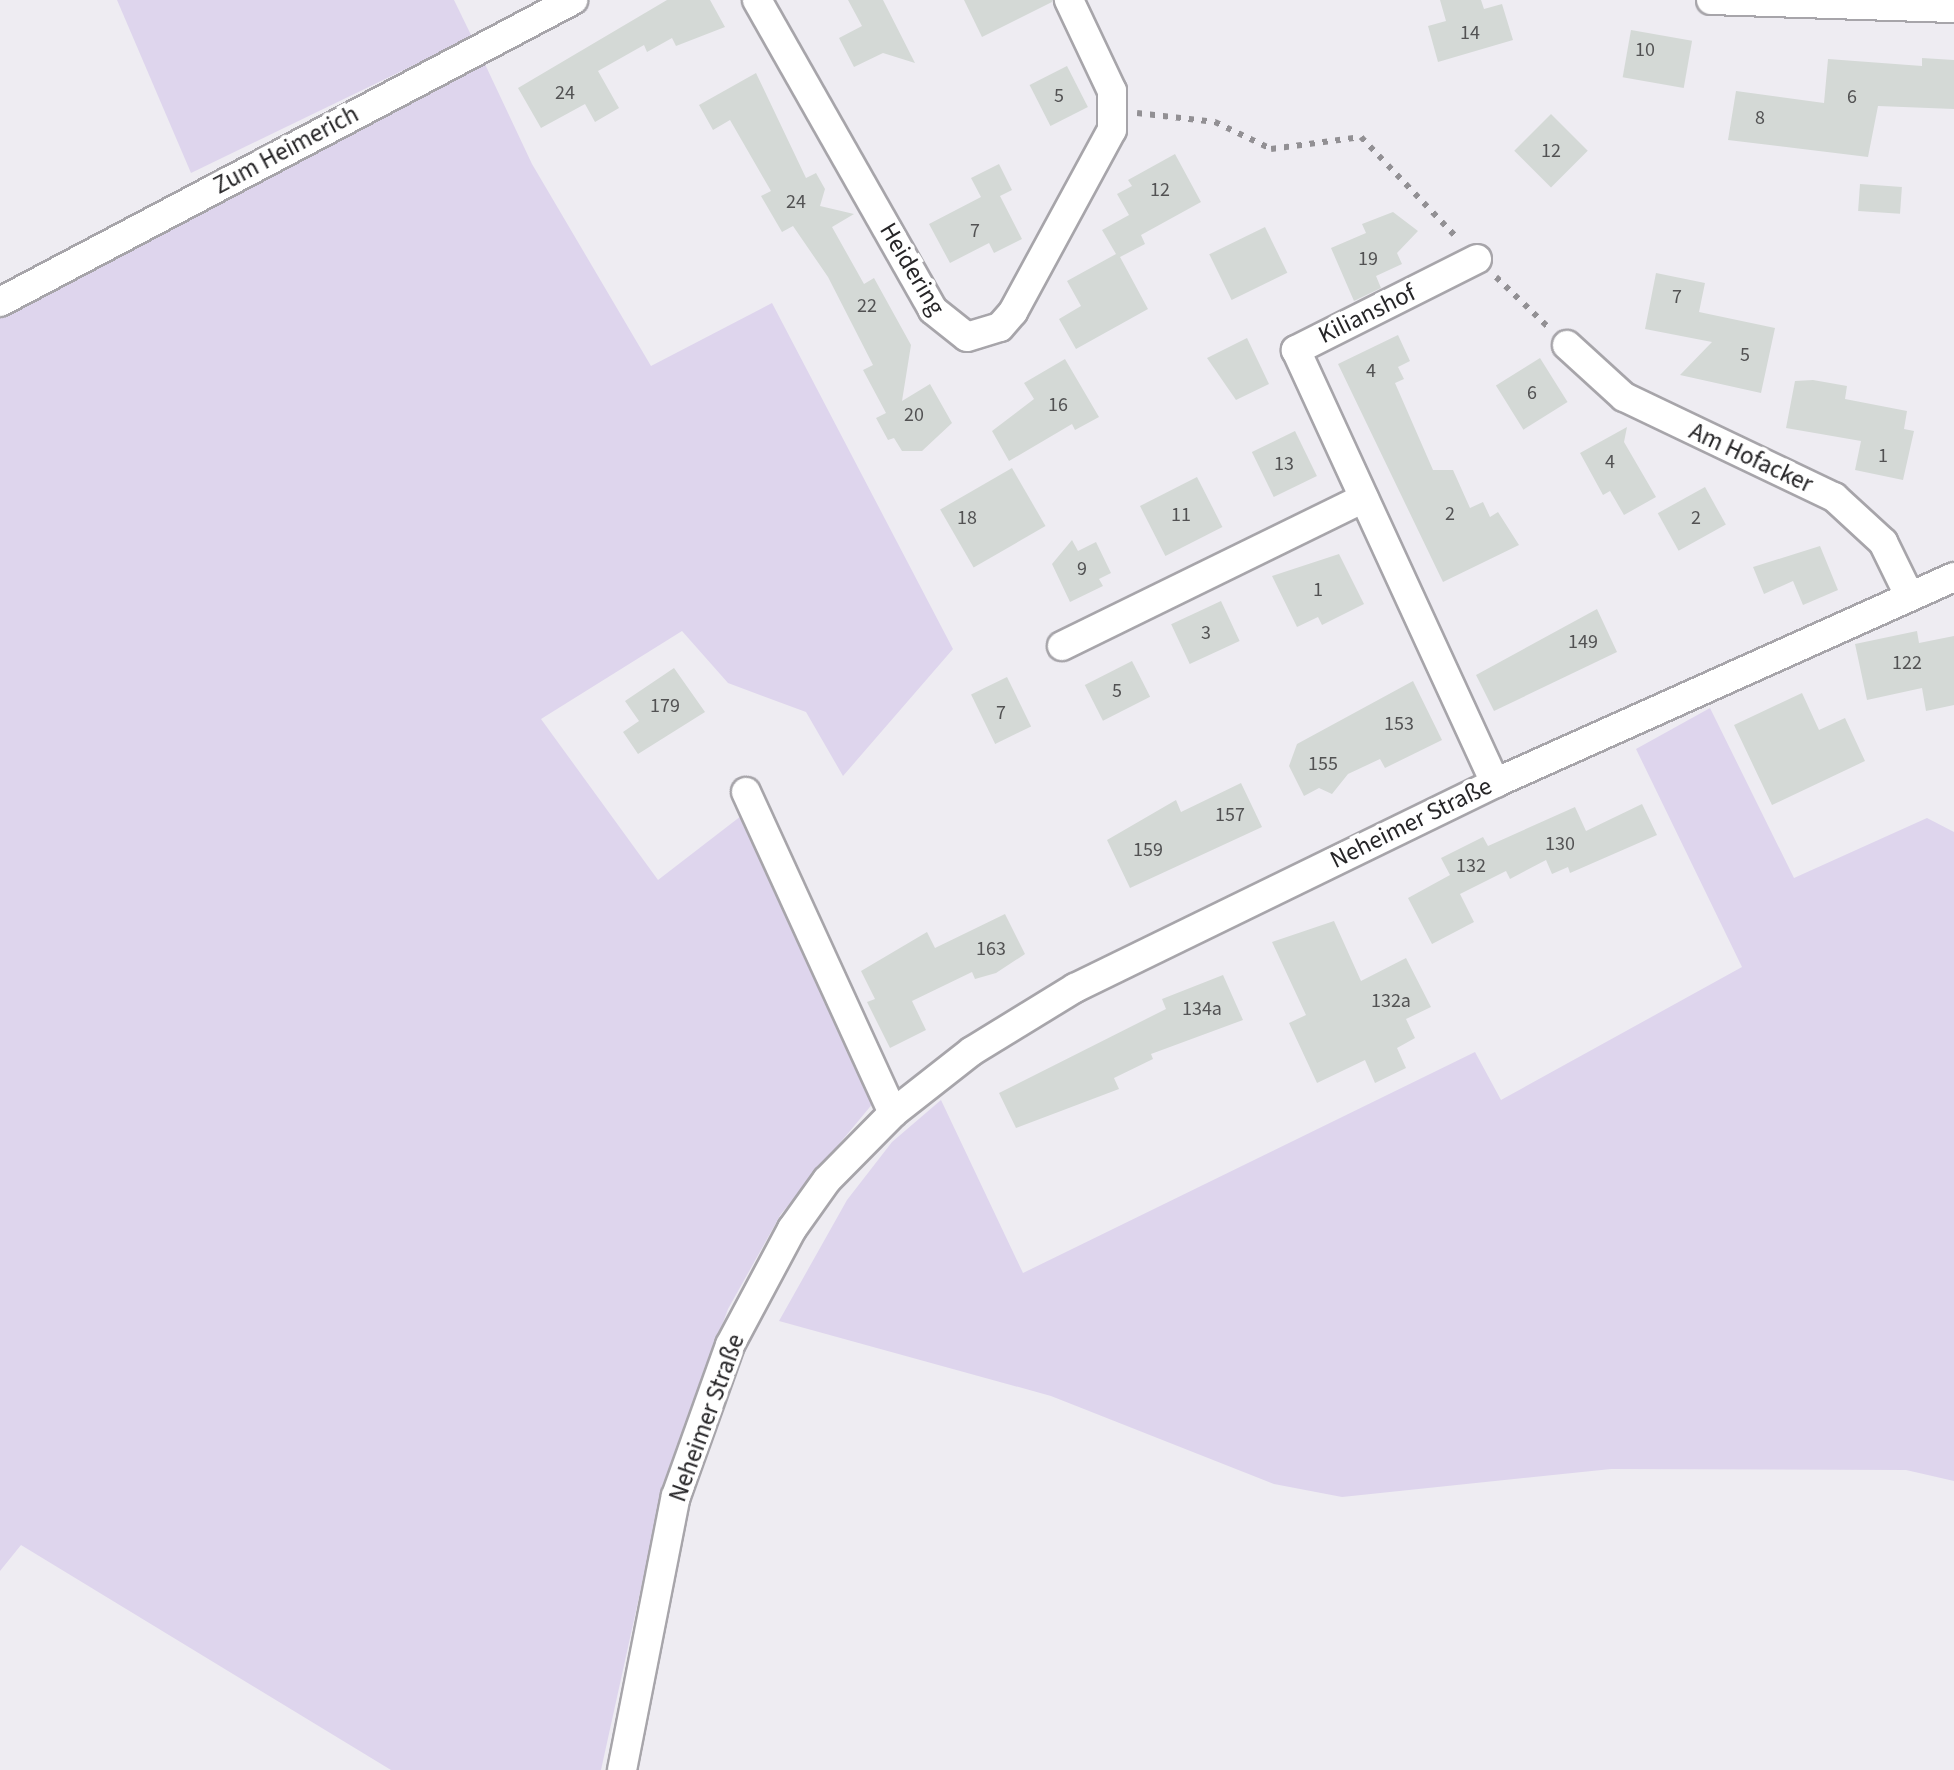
<!DOCTYPE html>
<meta charset="utf-8">
<style>
body{margin:0}
#map{position:relative;width:1954px;height:1770px;overflow:hidden;background:#eeecf2;font-family:"Source Sans 3",sans-serif}
div>[style]{position:absolute}
.green>*{inset:0;background:#ded5ed}
.building>*{inset:0;background:#d4d9d6;transform-origin:0 0}
.path>*{height:6px;margin-top:-3px;transform-origin:0;background:repeating-linear-gradient(90deg,#929094 0 5px,transparent 0 13px)}
.roads{filter:drop-shadow(2px 0 #a7a5aa) drop-shadow(-2px 0 #a7a5aa) drop-shadow(0 2px #a7a5aa) drop-shadow(0 -2px #a7a5aa)}
.street>*{height:28px;margin:-14px;padding:0 14px;transform-origin:14px;border-radius:14px;background:#fff}
span{translate:-50% -50%;white-space:nowrap;text-align:center;line-height:1.15;-webkit-text-stroke:8px #fff;paint-order:stroke}
.number-label{font-size:20px;color:#525253}
.number-label span{-webkit-text-stroke-width:0}
.street-label{font-size:25px;color:#262527}
</style>
<div id="map">
<div class="green">
<i style="clip-path:polygon(117px 0,454px 0,472px 37px,191px 173px)"></i>
<i style="clip-path:polygon(483px 60px,532px 164px,651px 366px,772px 303px,953px 649px,843px 776px,806px 712px,728px 683px,682px 631px,541px 719px,658px 880px,741px 816px,874px 1102px,781px 1214px,728px 1309px,663px 1488px,601px 1770px,391px 1770px,21px 1545px,0 1571px,0 313px)"></i>
<i style="clip-path:polygon(1710px 708px,1794px 878px,1927px 818px,1954px 832px,1954px 1481px,1906px 1470px,1611px 1469px,1342px 1497px,1274px 1484px,1051px 1396px,779px 1321px,847px 1200px,892px 1142px,941px 1100px,1023px 1273px,1475px 1052px,1501px 1100px,1742px 967px,1636px 749px)"></i>
</div>
<div class="building">
<i style="clip-path:polygon(667px 0,710px 0,725px 27px,676px 46px,672px 38px,647px 52px,644px 45px,598px 71px,619px 108px,595px 122px,585px 104px,541px 128px,518px 88px)"></i>
<i style="clip-path:polygon(848px 0,883px 0,915px 63px,883px 53px,854px 67px,839px 38px,862px 26px)"></i>
<i style="clip-path:polygon(964px 0,1052px 0,1052px 2px,982px 37px)"></i>
<i style="clip-path:polygon(1440px 0,1481px 0,1484px 9px,1502px 4px,1513px 40px,1438px 62px,1428px 26px,1446px 21px)"></i>
<i style="left:1631px;top:30px;width:62px;height:48px;rotate:10deg"></i>
<i style="clip-path:polygon(1922px 58px,1954px 60px,1954px 109px,1878px 106px,1868px 157px,1728px 140px,1736px 91px,1824px 103px,1828px 59px,1922px 66px)"></i>
<i style="left:1067px;top:66px;width:46px;height:42px;rotate:63deg"></i>
<i style="clip-path:polygon(756px 73px,806px 178px,816px 173px,825px 189px,820px 206px,854px 214px,832px 227px,864px 284px,874px 278px,911px 345px,902px 401px,930px 384px,952px 423px,922px 451px,902px 451px,894px 438px,888px 440px,876px 418px,886px 413px,863px 370px,873px 365px,828px 277px,793px 226px,782px 232px,761px 196px,771px 191px,730px 120px,713px 130px,699px 105px)"></i>
<i style="left:1551px;top:114px;width:52px;height:52px;rotate:45deg"></i>
<i style="clip-path:polygon(1175px 154px,1201px 202px,1141px 235px,1145px 244px,1120px 257px,1148px 309px,1076px 349px,1059px 319px,1081px 306px,1067px 281px,1116px 254px,1102px 230px,1129px 215px,1117px 194px,1132px 186px,1128px 180px)"></i>
<i style="clip-path:polygon(999px 164px,1012px 190px,1000px 196px,1022px 239px,994px 253px,989px 243px,950px 263px,929px 224px,981px 197px,971px 178px)"></i>
<i style="left:1860px;top:184px;width:42px;height:27px;rotate:4deg"></i>
<i style="clip-path:polygon(1393px 212px,1418px 231px,1397px 253px,1402px 264px,1376px 276px,1381px 288px,1354px 301px,1331px 248px,1366px 233px,1362px 224px)"></i>
<i style="left:1265px;top:227px;width:51px;height:62px;rotate:64deg"></i>
<i style="clip-path:polygon(1656px 273px,1705px 283px,1699px 312px,1775px 328px,1761px 393px,1680px 375px,1712px 342px,1645px 329px)"></i>
<i style="clip-path:polygon(1398px 335px,1410px 361px,1398px 367px,1404px 379px,1395px 383px,1433px 470px,1453px 470px,1470px 508px,1483px 502px,1490px 517px,1498px 512px,1519px 545px,1443px 582px,1338px 364px)"></i>
<i style="clip-path:polygon(1247px 338px,1269px 384px,1236px 400px,1207px 358px)"></i>
<i style="left:1540px;top:358px;width:52px;height:52px;rotate:58deg"></i>
<i style="clip-path:polygon(1065px 359px,1099px 417px,1075px 430px,1072px 424px,1009px 461px,992px 431px,1034px 399px,1024px 383px)"></i>
<i style="clip-path:polygon(1813px 380px,1847px 386px,1845px 399px,1907px 411px,1904px 429px,1914px 431px,1903px 480px,1855px 470px,1861px 441px,1786px 428px,1795px 381px)"></i>
<i style="clip-path:polygon(1627px 427px,1624px 442px,1656px 497px,1624px 515px,1610px 491px,1603px 495px,1580px 453px)"></i>
<i style="left:1295px;top:431px;width:50px;height:48px;rotate:64deg"></i>
<i style="left:1012px;top:468px;width:67px;height:83px;rotate:60deg"></i>
<i style="left:1197px;top:477px;width:56px;height:64px;rotate:63deg"></i>
<i style="left:1705px;top:487px;width:43px;height:54px;rotate:61deg"></i>
<i style="clip-path:polygon(1072px 540px,1078px 551px,1096px 542px,1111px 573px,1099px 579px,1103px 586px,1070px 602px,1052px 564px)"></i>
<i style="clip-path:polygon(1820px 546px,1838px 590px,1803px 605px,1793px 581px,1764px 594px,1753px 567px)"></i>
<i style="clip-path:polygon(1339px 554px,1364px 604px,1322px 625px,1318px 617px,1297px 627px,1272px 576px)"></i>
<i style="left:1221px;top:601px;width:44px;height:55px;rotate:65deg"></i>
<i style="clip-path:polygon(1597px 609px,1617px 652px,1494px 711px,1476px 675px)"></i>
<i style="clip-path:polygon(1917px 631px,1919px 643px,1954px 636px,1954px 705px,1926px 711px,1922px 688px,1867px 700px,1855px 644px)"></i>
<i style="left:1132px;top:661px;width:40px;height:53px;rotate:63deg"></i>
<i style="clip-path:polygon(674px 668px,705px 712px,638px 754px,623px 732px,639px 721px,625px 701px)"></i>
<i style="left:1007px;top:677px;width:55px;height:40px;rotate:64deg"></i>
<i style="clip-path:polygon(1413px 681px,1442px 740px,1385px 768px,1380px 759px,1348px 774px,1332px 794px,1319px 788px,1304px 796px,1289px 766px,1297px 744px)"></i>
<i style="clip-path:polygon(1802px 693px,1819px 730px,1845px 718px,1865px 761px,1772px 805px,1734px 725px)"></i>
<i style="clip-path:polygon(1241px 783px,1262px 827px,1130px 888px,1107px 840px,1176px 800px,1181px 812px)"></i>
<i style="clip-path:polygon(1642px 804px,1657px 835px,1570px 873px,1568px 867px,1552px 874px,1546px 860px,1510px 879px,1506px 871px,1460px 894px,1474px 922px,1432px 944px,1408px 898px,1450px 875px,1441px 858px,1483px 837px,1488px 846px,1575px 807px,1586px 831px)"></i>
<i style="clip-path:polygon(1005px 914px,1025px 954px,996px 973px,975px 979px,972px 972px,912px 1001px,926px 1030px,890px 1048px,867px 1002px,875px 999px,861px 971px,927px 932px,935px 948px)"></i>
<i style="clip-path:polygon(1334px 921px,1361px 981px,1406px 958px,1431px 1007px,1406px 1019px,1415px 1038px,1397px 1048px,1406px 1068px,1375px 1083px,1365px 1060px,1317px 1083px,1289px 1023px,1306px 1015px,1272px 942px)"></i>
<i style="clip-path:polygon(1223px 975px,1243px 1020px,1151px 1054px,1153px 1059px,1114px 1078px,1119px 1089px,1016px 1128px,999px 1093px,1166px 1009px,1162px 999px)"></i>
</div>
<div class="path">
<i style="left:1137px;top:113px;width:79px;rotate:6.6deg"></i>
<i style="left:1215px;top:122px;width:62px;rotate:25.7deg"></i>
<i style="left:1271px;top:149px;width:91px;rotate:-7.6deg"></i>
<i style="left:1361px;top:137px;width:142px;rotate:46.4deg"></i>
<i style="left:1496px;top:277px;width:72px;rotate:43.9deg"></i>
</div>
<div class="roads">
<div class="street">
<i style="left:757px;top:0;width:356px;rotate:60.4deg"></i>
<i style="left:933px;top:310px;width:43px;rotate:38.5deg"></i>
<i style="left:967px;top:337px;width:34px;rotate:-17deg"></i>
<i style="left:1000px;top:327px;width:20px;rotate:-49deg"></i>
<i style="left:1013px;top:312px;width:207px;rotate:-61.5deg"></i>
<i style="left:1112px;top:130px;width:39px;rotate:-90deg"></i>
<i style="left:1112px;top:91px;width:101px;rotate:-115.3deg"></i>
<i style="left:1711px;top:0;width:243px;rotate:1.9deg"></i>
<i style="left:1477px;top:259px;width:203px;rotate:153.3deg"></i>
<i style="left:1296px;top:350px;width:477px;rotate:65.3deg"></i>
<i style="left:0;top:302px;width:648px;rotate:-27.79deg"></i>
<i style="left:1567px;top:345px;width:77px;rotate:42.4deg"></i>
<i style="left:1624px;top:397px;width:233px;rotate:25.5deg"></i>
<i style="left:1834px;top:497px;width:67px;rotate:42.6deg"></i>
<i style="left:1883px;top:542px;width:59px;rotate:63.9deg"></i>
<i style="left:1062px;top:646px;width:336px;rotate:-26.1deg"></i>
<i style="left:746px;top:792px;width:353px;rotate:65.4deg"></i>
<i style="left:622px;top:1770px;width:279px;rotate:-78.9deg"></i>
<i style="left:676px;top:1496px;width:160px;rotate:-70.3deg"></i>
<i style="left:730px;top:1345px;width:132px;rotate:-61.9deg"></i>
<i style="left:792px;top:1229px;width:60px;rotate:-54.5deg"></i>
<i style="left:827px;top:1180px;width:94px;rotate:-45.4deg"></i>
<i style="left:893px;top:1113px;width:100px;rotate:-38.1deg"></i>
<i style="left:972px;top:1051px;width:121px;rotate:-31.5deg"></i>
<i style="left:1075px;top:988px;width:467px;rotate:-26deg"></i>
<i style="left:1495px;top:783px;width:503px;rotate:-24.17deg"></i>
</div>
</div>
<div class="number-label">
<span style="left:1470px;top:33px">14</span>
<span style="left:1645px;top:50px">10</span>
<span style="left:565px;top:93px">24</span>
<span style="left:1059px;top:96px">5</span>
<span style="left:1852px;top:97px">6</span>
<span style="left:1760px;top:118px">8</span>
<span style="left:1551px;top:151px">12</span>
<span style="left:1160px;top:190px">12</span>
<span style="left:796px;top:202px">24</span>
<span style="left:975px;top:231px">7</span>
<span style="left:1368px;top:259px">19</span>
<span style="left:1677px;top:297px">7</span>
<span style="left:867px;top:306px">22</span>
<span style="left:1745px;top:355px">5</span>
<span style="left:1371px;top:371px">4</span>
<span style="left:1532px;top:393px">6</span>
<span style="left:1058px;top:405px">16</span>
<span style="left:914px;top:415px">20</span>
<span style="left:1883px;top:456px">1</span>
<span style="left:1610px;top:462px">4</span>
<span style="left:1284px;top:464px">13</span>
<span style="left:1450px;top:514px">2</span>
<span style="left:1181px;top:515px">11</span>
<span style="left:967px;top:518px">18</span>
<span style="left:1696px;top:518px">2</span>
<span style="left:1082px;top:569px">9</span>
<span style="left:1318px;top:590px">1</span>
<span style="left:1206px;top:633px">3</span>
<span style="left:1583px;top:642px">149</span>
<span style="left:1907px;top:663px">122</span>
<span style="left:1117px;top:691px">5</span>
<span style="left:665px;top:706px">179</span>
<span style="left:1001px;top:713px">7</span>
<span style="left:1399px;top:724px">153</span>
<span style="left:1323px;top:764px">155</span>
<span style="left:1230px;top:815px">157</span>
<span style="left:1560px;top:844px">130</span>
<span style="left:1148px;top:850px">159</span>
<span style="left:1471px;top:866px">132</span>
<span style="left:991px;top:949px">163</span>
<span style="left:1391px;top:1001px">132a</span>
<span style="left:1202px;top:1009px">134a</span>
</div>
<div class="street-label">
<span style="left:286px;top:150px;rotate:-28deg">Zum Heimerich</span>
<span style="left:912px;top:269px;rotate:59deg">Heidering</span>
<span style="left:1367px;top:314px;rotate:-26deg">Kilianshof</span>
<span style="left:1751px;top:458px;rotate:25deg">Am Hofacker</span>
<span style="left:1411px;top:823px;rotate:-26deg">Neheimer Straße</span>
<span style="left:707px;top:1418px;rotate:-70deg">Neheimer Straße</span>
</div>
</div>
